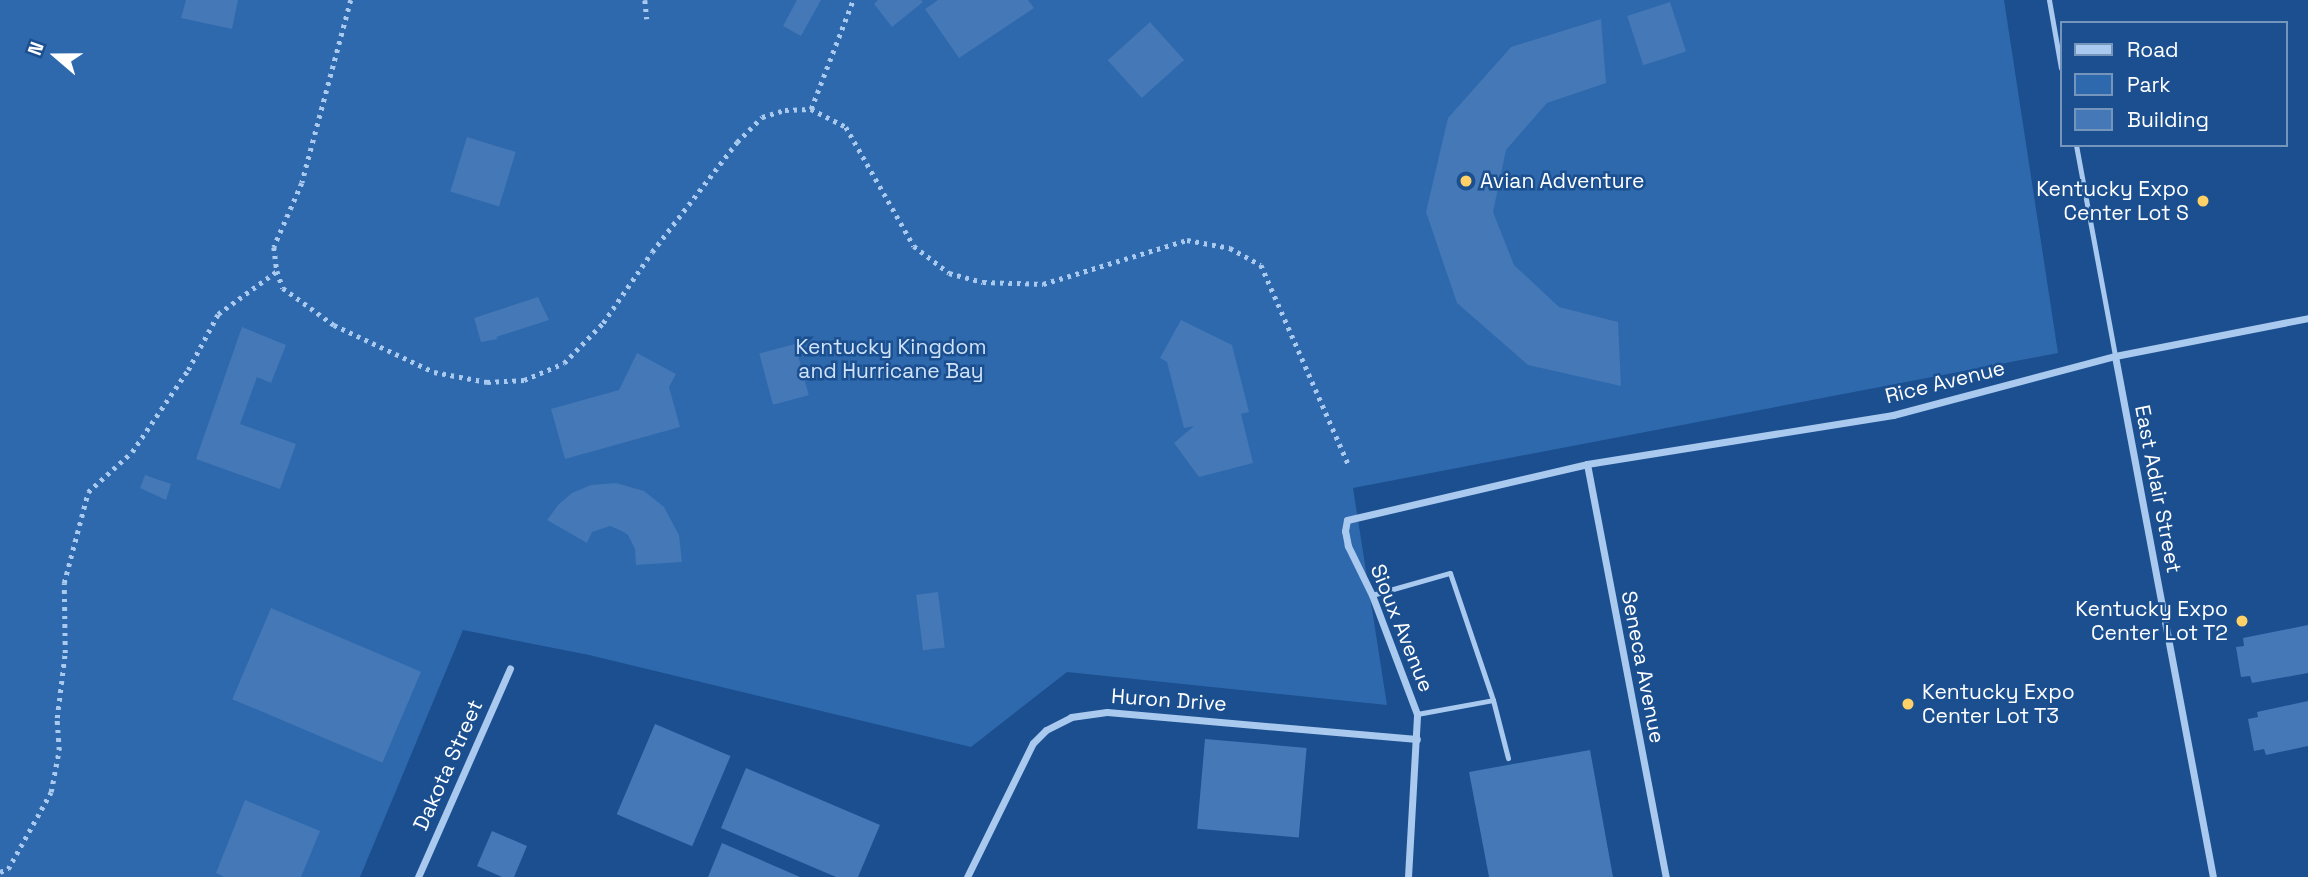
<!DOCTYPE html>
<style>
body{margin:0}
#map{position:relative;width:2308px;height:877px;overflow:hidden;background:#1b4f8f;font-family:"Space Grotesk",sans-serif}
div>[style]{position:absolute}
.green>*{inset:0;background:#2e69ad}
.building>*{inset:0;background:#4478b7;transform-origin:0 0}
.path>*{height:4.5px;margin-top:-2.25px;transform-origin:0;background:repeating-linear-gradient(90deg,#a9c9ee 0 3.5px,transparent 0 8.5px)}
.service>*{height:5px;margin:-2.5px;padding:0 2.5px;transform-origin:2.5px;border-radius:2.5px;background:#a9c9ee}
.minor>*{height:7px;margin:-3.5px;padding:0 3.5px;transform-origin:3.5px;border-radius:3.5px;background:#a9c9ee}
.dots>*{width:19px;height:19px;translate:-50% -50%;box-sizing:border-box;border:4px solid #1b4f8f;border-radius:50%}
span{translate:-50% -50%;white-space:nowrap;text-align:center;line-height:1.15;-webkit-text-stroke:5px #1b4f8f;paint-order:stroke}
.poi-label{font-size:21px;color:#fff}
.left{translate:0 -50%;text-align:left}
.right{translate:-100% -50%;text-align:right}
.park-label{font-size:21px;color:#cfe3fa}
.street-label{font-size:21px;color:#fff}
.legend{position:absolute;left:2060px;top:21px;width:228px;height:126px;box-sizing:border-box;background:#1b4f8f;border:2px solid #7695bc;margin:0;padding:9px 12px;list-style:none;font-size:21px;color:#fff}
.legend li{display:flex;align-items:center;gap:14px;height:35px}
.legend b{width:35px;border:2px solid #7695bc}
.north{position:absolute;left:21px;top:21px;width:70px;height:70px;-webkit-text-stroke:5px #1b4f8f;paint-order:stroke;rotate:290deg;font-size:19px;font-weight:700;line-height:28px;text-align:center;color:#fff}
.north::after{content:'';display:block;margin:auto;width:24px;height:32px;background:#fff;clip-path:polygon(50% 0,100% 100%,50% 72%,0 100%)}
</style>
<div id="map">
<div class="green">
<i style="clip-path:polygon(0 0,2004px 0,2058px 353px,1353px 488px,1387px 705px,1067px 672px,971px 747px,589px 655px,463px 630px,360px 877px,0 877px)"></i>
</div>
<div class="building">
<i style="clip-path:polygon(186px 0,238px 0,232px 29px,181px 18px)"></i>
<i style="clip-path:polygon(797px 0,821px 0,801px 36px,783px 26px)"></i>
<i style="clip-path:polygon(878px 0,921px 0,923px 2px,892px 27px,874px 4px)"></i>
<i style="clip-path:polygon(938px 0,1028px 0,1034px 8px,959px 58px,925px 9px)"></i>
<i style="left:1670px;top:2px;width:52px;height:45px;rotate:72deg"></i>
<i style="clip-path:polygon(1601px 19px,1606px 83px,1547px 103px,1506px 150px,1493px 212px,1514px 265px,1559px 307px,1618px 322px,1621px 386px,1528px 365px,1457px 303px,1426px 212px,1448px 118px,1511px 47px)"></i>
<i style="left:1150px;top:22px;width:51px;height:57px;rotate:48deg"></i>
<i style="left:467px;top:137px;width:51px;height:57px;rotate:17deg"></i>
<i style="clip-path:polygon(538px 297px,549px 320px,496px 337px,498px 339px,481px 342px,474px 318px)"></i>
<i style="clip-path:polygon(1181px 320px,1232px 345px,1249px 412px,1241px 414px,1253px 463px,1199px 477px,1174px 443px,1194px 426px,1184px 428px,1167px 362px,1160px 358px)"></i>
<i style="clip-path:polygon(242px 327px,286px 345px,271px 383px,257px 377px,240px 424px,296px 444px,280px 489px,196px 459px)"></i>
<i style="left:795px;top:344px;width:53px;height:37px;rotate:75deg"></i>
<i style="clip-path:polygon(637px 353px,676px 374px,669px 387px,680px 427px,565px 459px,551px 409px,619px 390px)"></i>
<i style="clip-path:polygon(145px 475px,171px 484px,166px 500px,140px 488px)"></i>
<i style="clip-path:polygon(616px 483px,644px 491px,664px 507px,679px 535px,682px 562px,636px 565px,635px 549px,628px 535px,622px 531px,610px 526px,592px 532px,587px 543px,547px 520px,559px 504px,572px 493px,591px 485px)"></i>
<i style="left:938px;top:592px;width:56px;height:22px;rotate:83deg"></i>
<i style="left:271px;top:608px;width:163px;height:99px;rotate:23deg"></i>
<i style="clip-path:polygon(2308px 625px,2308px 673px,2252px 683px,2250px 676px,2241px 677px,2236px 647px,2244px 646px,2243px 638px)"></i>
<i style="clip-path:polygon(2308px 701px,2308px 746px,2266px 755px,2264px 749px,2254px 751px,2248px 719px,2258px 717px,2257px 712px)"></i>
<i style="left:655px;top:724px;width:82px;height:98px;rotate:23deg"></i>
<i style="left:1205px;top:739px;width:102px;height:90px;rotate:5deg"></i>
<i style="clip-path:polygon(1590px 750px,1613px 877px,1489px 877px,1469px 772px)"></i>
<i style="clip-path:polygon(746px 768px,880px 825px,858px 877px,836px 877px,721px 828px)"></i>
<i style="clip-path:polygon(245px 800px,320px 831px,301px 877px,224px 877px,216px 873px)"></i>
<i style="clip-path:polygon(492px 831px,527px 846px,514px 877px,502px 877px,477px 866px)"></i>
<i style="clip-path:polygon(722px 843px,800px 877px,708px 877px)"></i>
</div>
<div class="path">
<i style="left:351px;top:0;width:189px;rotate:105deg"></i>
<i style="left:302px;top:183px;width:70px;rotate:113.6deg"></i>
<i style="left:274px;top:247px;width:24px;rotate:83deg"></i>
<i style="left:277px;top:271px;width:18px;rotate:71deg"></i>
<i style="left:283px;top:288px;width:63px;rotate:36deg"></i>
<i style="left:334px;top:325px;width:110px;rotate:25.2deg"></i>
<i style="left:434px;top:372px;width:54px;rotate:10.7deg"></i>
<i style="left:487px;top:382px;width:37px;rotate:-3deg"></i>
<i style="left:524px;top:380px;width:43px;rotate:-23deg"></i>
<i style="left:564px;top:363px;width:56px;rotate:-45.7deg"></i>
<i style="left:603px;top:323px;width:86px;rotate:-55.4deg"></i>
<i style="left:652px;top:252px;width:139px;rotate:-52.3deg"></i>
<i style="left:737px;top:142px;width:35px;rotate:-45deg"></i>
<i style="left:762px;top:117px;width:24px;rotate:-17deg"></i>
<i style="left:785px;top:110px;width:26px;rotate:-2deg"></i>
<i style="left:811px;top:109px;width:39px;rotate:27deg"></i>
<i style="left:846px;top:127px;width:137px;rotate:60.3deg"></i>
<i style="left:914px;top:246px;width:44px;rotate:37.6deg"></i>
<i style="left:949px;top:273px;width:35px;rotate:15deg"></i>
<i style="left:983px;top:282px;width:60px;rotate:1.9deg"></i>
<i style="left:1043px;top:284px;width:151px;rotate:-17deg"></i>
<i style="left:1187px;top:240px;width:44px;rotate:10.5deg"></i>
<i style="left:1230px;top:248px;width:35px;rotate:29deg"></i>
<i style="left:1261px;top:265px;width:219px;rotate:66.3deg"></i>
<i style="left:645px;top:0;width:19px;rotate:84deg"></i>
<i style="left:811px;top:109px;width:117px;rotate:-68.9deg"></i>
<i style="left:0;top:872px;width:9px;rotate:-21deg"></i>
<i style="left:8px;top:869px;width:88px;rotate:-60.8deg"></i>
<i style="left:51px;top:792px;width:43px;rotate:-79.2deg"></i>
<i style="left:59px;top:750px;width:32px;rotate:-94deg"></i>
<i style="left:57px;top:718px;width:65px;rotate:-83deg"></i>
<i style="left:65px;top:653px;width:70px;rotate:-90.8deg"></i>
<i style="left:64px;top:583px;width:94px;rotate:-75.2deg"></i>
<i style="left:88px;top:492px;width:59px;rotate:-42.3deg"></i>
<i style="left:132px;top:452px;width:99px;rotate:-55.7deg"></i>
<i style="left:188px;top:370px;width:64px;rotate:-61.8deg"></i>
<i style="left:218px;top:314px;width:73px;rotate:-36.1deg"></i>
</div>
<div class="service">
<i style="left:2049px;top:0;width:69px;rotate:80deg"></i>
<i style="left:2076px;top:145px;width:215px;rotate:79.5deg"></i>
<i style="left:1372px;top:595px;width:81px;rotate:-15.8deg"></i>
<i style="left:1450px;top:573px;width:134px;rotate:71.3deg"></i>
<i style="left:1417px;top:714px;width:77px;rotate:-10.4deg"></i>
<i style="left:1493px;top:700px;width:60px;rotate:75.5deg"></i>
</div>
<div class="minor">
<i style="left:2115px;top:356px;width:530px;rotate:79.35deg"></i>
<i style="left:1587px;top:464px;width:420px;rotate:79.2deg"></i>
<i style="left:418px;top:877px;width:228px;rotate:-66.2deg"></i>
<i style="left:967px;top:877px;width:149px;rotate:-63.8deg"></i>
<i style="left:1033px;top:743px;width:18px;rotate:-45deg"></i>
<i style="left:1046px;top:730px;width:28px;rotate:-27deg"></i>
<i style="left:1071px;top:717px;width:36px;rotate:-8deg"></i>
<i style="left:1107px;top:712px;width:311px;rotate:5deg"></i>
<i style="left:1408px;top:877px;width:163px;rotate:-86.8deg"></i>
<i style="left:1417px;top:714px;width:127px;rotate:-110.7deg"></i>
<i style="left:1372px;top:595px;width:55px;rotate:-116.1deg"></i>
<i style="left:1348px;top:546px;width:15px;rotate:-101deg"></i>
<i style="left:1345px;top:531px;width:11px;rotate:-80deg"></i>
<i style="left:1347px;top:520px;width:246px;rotate:-13.1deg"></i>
<i style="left:1587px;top:464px;width:310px;rotate:-9.1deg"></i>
<i style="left:1893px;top:415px;width:230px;rotate:-14.9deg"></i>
<i style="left:2115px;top:356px;width:197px;rotate:-11.1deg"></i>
</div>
<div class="dots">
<i style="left:1466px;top:181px;background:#ffd166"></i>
<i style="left:2203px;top:201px;background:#ffd166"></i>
<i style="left:2242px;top:621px;background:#ffd166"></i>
<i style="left:1908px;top:704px;background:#ffd166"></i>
</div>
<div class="poi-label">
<span class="left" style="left:1480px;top:181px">Avian Adventure</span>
<span class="right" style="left:2189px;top:201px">Kentucky Expo<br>Center Lot S</span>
<span class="right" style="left:2228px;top:621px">Kentucky Expo<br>Center Lot T2</span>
<span class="left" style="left:1922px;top:704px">Kentucky Expo<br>Center Lot T3</span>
</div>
<div class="park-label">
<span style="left:891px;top:359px">Kentucky Kingdom<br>and Hurricane Bay</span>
</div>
<div class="street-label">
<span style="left:1945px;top:382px;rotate:-14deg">Rice Avenue</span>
<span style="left:2158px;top:489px;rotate:79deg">East Adair Street</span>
<span style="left:1402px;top:628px;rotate:68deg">Sioux Avenue</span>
<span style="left:1643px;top:667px;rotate:79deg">Seneca Avenue</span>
<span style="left:1169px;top:700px;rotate:4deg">Huron Drive</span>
<span style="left:448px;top:765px;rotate:-66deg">Dakota Street</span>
</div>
<ul class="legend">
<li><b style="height:9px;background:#a9c9ee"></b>Road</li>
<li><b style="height:19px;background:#2e69ad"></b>Park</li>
<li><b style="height:19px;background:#4478b7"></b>Building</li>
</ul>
<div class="north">N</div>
</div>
